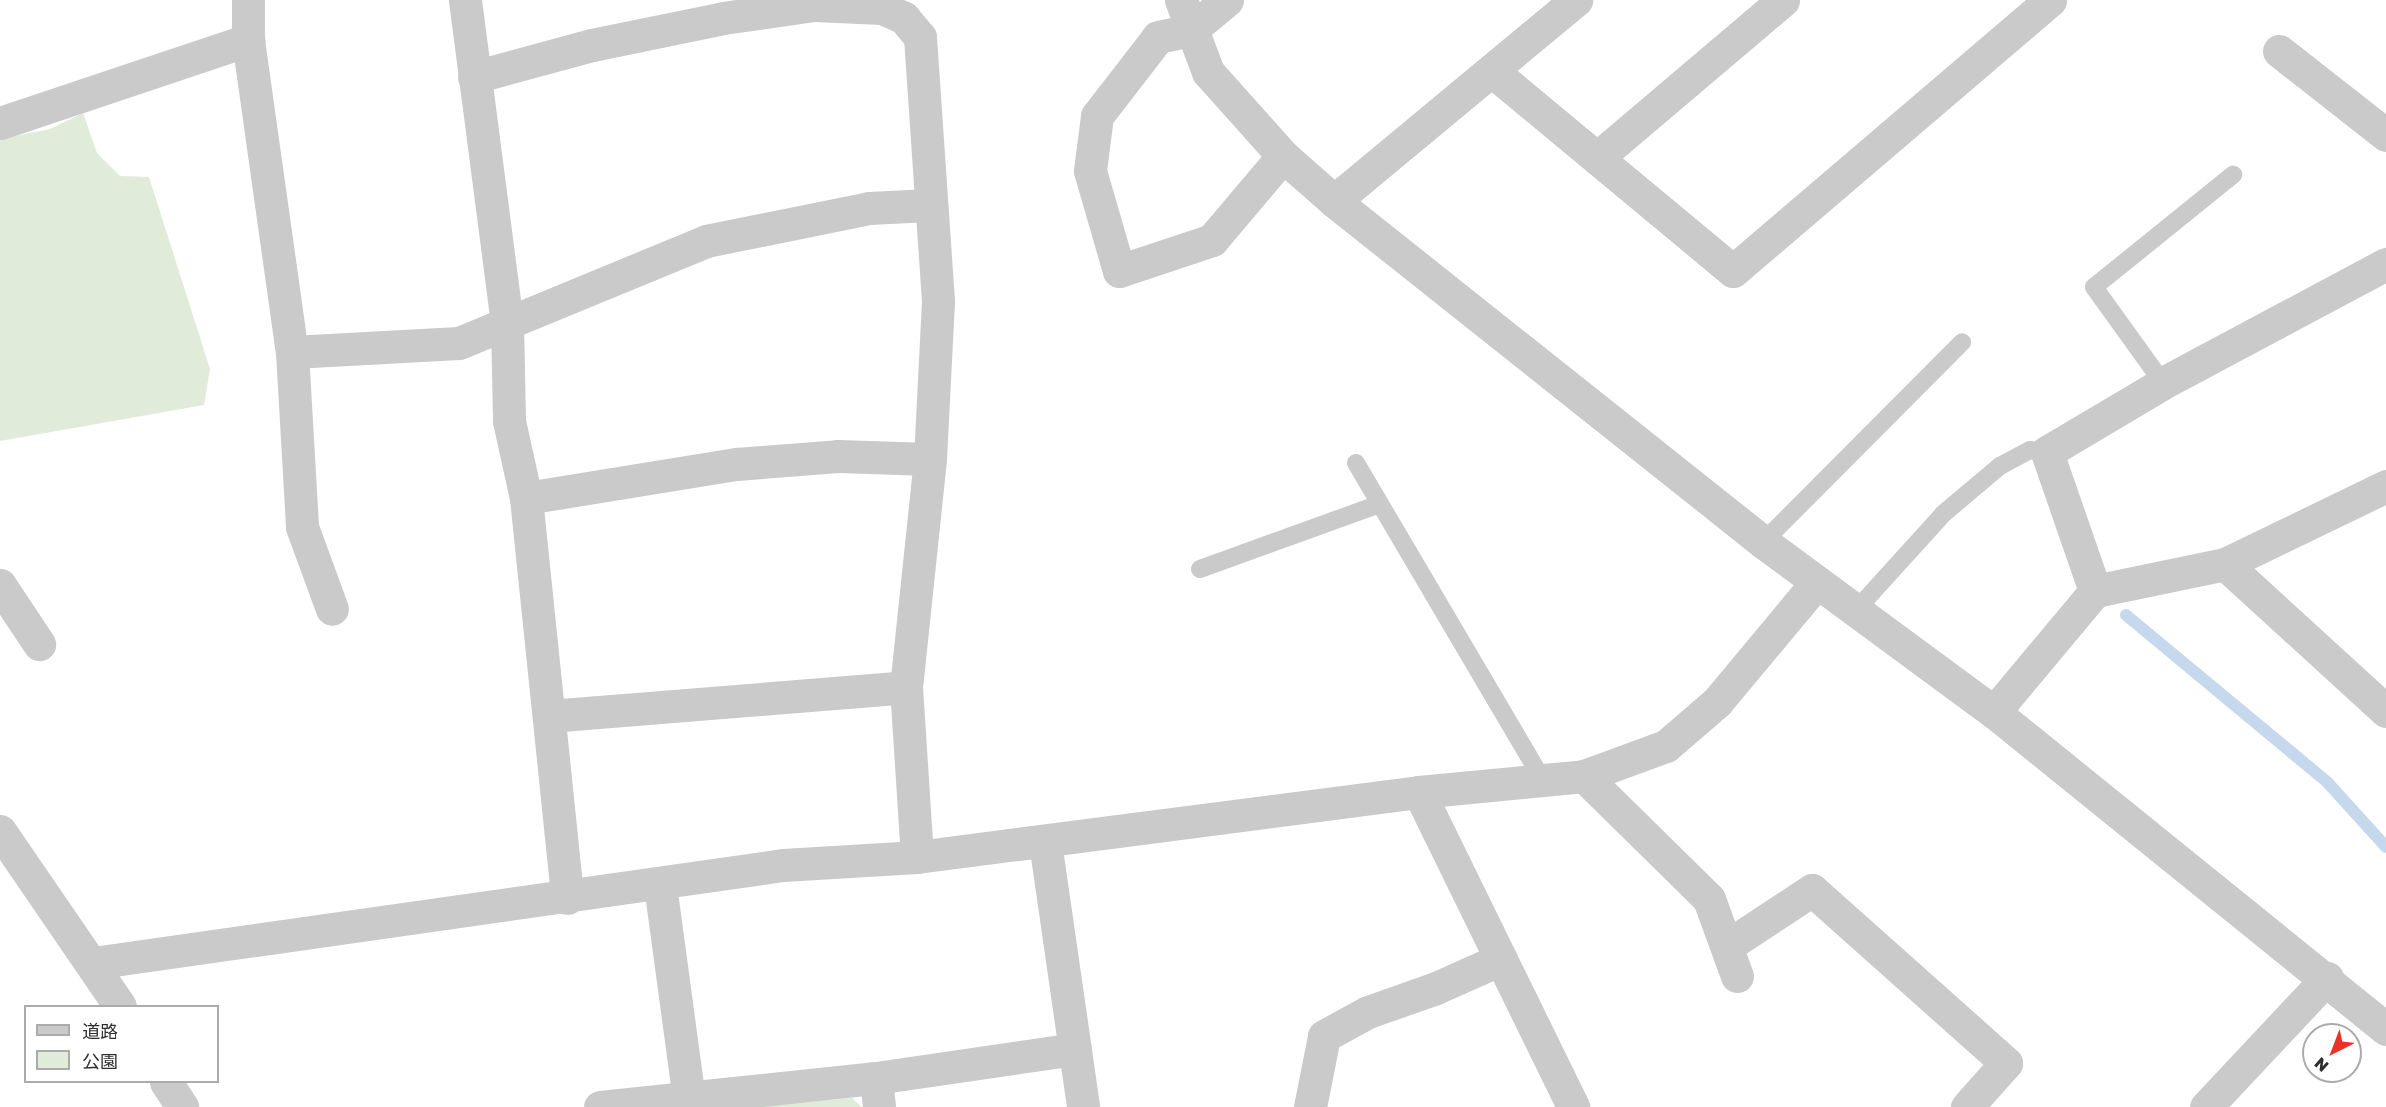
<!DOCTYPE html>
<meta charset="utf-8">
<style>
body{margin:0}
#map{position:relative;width:2386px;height:1107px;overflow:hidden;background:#fff;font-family:"Golos Text","Noto Sans JP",sans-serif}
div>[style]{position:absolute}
.green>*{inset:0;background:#e1ebda}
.stream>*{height:12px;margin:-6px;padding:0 6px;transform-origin:6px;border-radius:6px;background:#c5d8ec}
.service>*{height:18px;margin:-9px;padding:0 9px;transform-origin:9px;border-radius:9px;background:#cacaca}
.minor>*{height:33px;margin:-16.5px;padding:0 16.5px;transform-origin:16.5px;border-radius:16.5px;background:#cacaca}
span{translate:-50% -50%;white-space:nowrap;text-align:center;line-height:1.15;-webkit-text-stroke:6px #fff;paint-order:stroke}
.legend{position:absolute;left:24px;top:1005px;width:195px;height:78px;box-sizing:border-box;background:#fff;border:2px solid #ababab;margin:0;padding:8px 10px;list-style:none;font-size:18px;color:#2d2d2d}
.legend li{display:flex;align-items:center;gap:12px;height:30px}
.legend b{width:30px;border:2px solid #ababab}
.north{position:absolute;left:2302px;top:1023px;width:60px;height:60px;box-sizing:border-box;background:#fff;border:2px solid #ababab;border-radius:50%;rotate:222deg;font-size:16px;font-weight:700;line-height:24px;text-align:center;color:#2d2d2d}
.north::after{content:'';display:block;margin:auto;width:21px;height:27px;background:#e9322a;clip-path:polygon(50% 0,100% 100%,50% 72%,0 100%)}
</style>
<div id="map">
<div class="green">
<i style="clip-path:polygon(83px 113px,97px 153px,120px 176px,149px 177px,210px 369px,204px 405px,0 441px,0 139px,50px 129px)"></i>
<i style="clip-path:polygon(852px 1098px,862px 1107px,751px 1107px)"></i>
</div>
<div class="stream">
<i style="left:2126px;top:615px;width:263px;rotate:39.7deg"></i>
<i style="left:2328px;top:783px;width:86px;rotate:47.8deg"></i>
</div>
<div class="service">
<i style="left:2163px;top:383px;width:118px;rotate:-125.7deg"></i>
<i style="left:2094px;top:287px;width:179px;rotate:-38.9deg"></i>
<i style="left:1356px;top:463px;width:369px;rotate:59.5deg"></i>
<i style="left:1763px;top:542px;width:282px;rotate:-45.1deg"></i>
<i style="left:1200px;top:569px;width:191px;rotate:-19.9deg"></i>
<i style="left:1857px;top:609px;width:128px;rotate:-47.8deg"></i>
<i style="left:1943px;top:514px;width:75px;rotate:-40.1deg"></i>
<i style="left:2000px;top:466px;width:34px;rotate:-28deg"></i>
<i style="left:2030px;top:450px;width:17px;rotate:7deg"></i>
</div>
<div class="minor">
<i style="left:248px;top:0;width:40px;rotate:90deg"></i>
<i style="left:248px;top:40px;width:315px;rotate:82deg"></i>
<i style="left:292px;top:352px;width:175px;rotate:86.7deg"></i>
<i style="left:302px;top:527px;width:87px;rotate:69.9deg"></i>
<i style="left:465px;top:0;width:326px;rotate:82.6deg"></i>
<i style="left:507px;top:323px;width:98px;rotate:88.8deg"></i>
<i style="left:509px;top:421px;width:79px;rotate:77.6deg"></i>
<i style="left:526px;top:498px;width:402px;rotate:84.1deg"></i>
<i style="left:1181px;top:0;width:77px;rotate:69.4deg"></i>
<i style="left:1208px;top:72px;width:113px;rotate:48.2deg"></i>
<i style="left:1283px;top:156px;width:68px;rotate:41.4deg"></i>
<i style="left:1334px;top:201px;width:548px;rotate:38.48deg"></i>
<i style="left:1763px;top:542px;width:287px;rotate:36.4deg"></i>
<i style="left:1994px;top:712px;width:504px;rotate:38.96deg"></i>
<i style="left:1227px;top:0;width:47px;rotate:140.2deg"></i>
<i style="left:1191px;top:30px;width:34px;rotate:168deg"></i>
<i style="left:1158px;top:37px;width:100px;rotate:127.7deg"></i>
<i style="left:1097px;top:116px;width:55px;rotate:97.3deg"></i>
<i style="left:1090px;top:171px;width:104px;rotate:73.8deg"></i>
<i style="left:1119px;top:271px;width:98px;rotate:-18.4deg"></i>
<i style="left:1212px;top:240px;width:110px;rotate:-49.8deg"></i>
<i style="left:2279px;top:51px;width:136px;rotate:38.1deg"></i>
<i style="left:1492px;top:71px;width:313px;rotate:39.7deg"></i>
<i style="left:1733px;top:271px;width:417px;rotate:-40.5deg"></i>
<i style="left:474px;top:77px;width:122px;rotate:-15.2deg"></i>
<i style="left:592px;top:45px;width:134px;rotate:-11.6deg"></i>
<i style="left:723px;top:18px;width:92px;rotate:-8.1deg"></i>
<i style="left:814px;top:5px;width:68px;rotate:2.5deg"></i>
<i style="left:882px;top:8px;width:24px;rotate:24deg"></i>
<i style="left:904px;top:18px;width:25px;rotate:50deg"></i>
<i style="left:920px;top:37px;width:265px;rotate:86.1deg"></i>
<i style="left:938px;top:301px;width:158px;rotate:92.9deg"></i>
<i style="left:930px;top:459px;width:229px;rotate:96deg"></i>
<i style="left:906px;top:687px;width:170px;rotate:86.3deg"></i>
<i style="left:0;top:123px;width:262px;rotate:-18.5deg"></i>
<i style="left:1597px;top:158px;width:244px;rotate:-40.3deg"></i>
<i style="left:1334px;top:201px;width:315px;rotate:-39.7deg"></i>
<i style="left:292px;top:352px;width:167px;rotate:-3.1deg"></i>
<i style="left:459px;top:343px;width:267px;rotate:-22.4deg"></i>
<i style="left:706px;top:241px;width:166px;rotate:-11.4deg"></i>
<i style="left:869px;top:208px;width:61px;rotate:-2.8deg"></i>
<i style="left:526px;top:498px;width:214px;rotate:-9.2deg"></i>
<i style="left:737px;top:464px;width:101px;rotate:-4.5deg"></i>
<i style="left:838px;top:456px;width:92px;rotate:1.9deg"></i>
<i style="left:2225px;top:564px;width:218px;rotate:42.4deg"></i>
<i style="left:0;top:585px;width:71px;rotate:56.5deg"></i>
<i style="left:2095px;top:591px;width:147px;rotate:-109.1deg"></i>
<i style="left:2047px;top:452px;width:135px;rotate:-30.7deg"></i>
<i style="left:2163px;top:383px;width:253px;rotate:-28.1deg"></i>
<i style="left:1994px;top:712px;width:158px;rotate:-50.1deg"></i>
<i style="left:2095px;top:591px;width:133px;rotate:-11.7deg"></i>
<i style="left:2225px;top:564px;width:179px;rotate:-25.8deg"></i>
<i style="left:549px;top:716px;width:358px;rotate:-4.6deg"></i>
<i style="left:1584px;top:776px;width:175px;rotate:44.5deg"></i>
<i style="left:1709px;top:899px;width:82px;rotate:70deg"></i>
<i style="left:1419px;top:792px;width:351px;rotate:63.9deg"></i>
<i style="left:0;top:831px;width:212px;rotate:55.6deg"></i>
<i style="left:1045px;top:842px;width:268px;rotate:81.8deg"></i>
<i style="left:660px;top:885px;width:224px;rotate:82.3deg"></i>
<i style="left:1727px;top:946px;width:102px;rotate:-33.4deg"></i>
<i style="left:1812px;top:890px;width:260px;rotate:41.7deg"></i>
<i style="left:2006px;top:1063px;width:59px;rotate:131.6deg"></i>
<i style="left:93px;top:963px;width:697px;rotate:-8.08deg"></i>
<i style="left:783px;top:865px;width:134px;rotate:-3.4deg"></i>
<i style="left:917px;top:857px;width:506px;rotate:-7.38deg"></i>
<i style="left:1419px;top:792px;width:166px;rotate:-5.5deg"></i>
<i style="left:1584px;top:776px;width:87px;rotate:-20.1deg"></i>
<i style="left:1666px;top:746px;width:67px;rotate:-40.8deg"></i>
<i style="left:1717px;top:702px;width:156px;rotate:-50.2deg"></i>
<i style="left:876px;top:1078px;width:29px;rotate:84deg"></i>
<i style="left:166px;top:1082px;width:30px;rotate:57deg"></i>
<i style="left:600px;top:1107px;width:278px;rotate:-6deg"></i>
<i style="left:876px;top:1078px;width:201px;rotate:-8.3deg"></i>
<i style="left:1310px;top:1107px;width:72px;rotate:-78.8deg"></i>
<i style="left:1324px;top:1036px;width:50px;rotate:-28.6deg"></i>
<i style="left:1368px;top:1012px;width:72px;rotate:-19.4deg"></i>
<i style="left:1436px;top:988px;width:71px;rotate:-24deg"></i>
<i style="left:2206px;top:1107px;width:177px;rotate:-46.8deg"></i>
</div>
<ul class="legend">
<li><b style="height:8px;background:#cacaca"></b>道路</li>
<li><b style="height:16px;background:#e1ebda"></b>公園</li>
</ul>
<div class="north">N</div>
</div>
